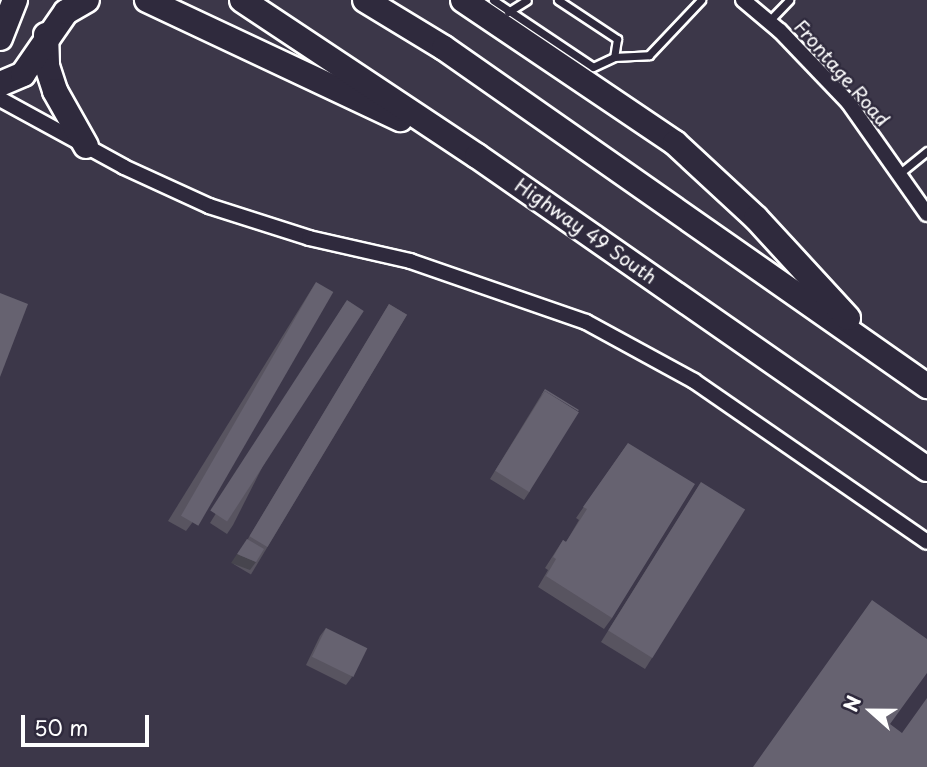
<!DOCTYPE html>
<style>
body{margin:0}
#map{position:relative;width:927px;height:767px;overflow:hidden;background:#3c3749;font-family:"Playpen Sans",sans-serif}
div>[style]{position:absolute}
.roads{filter:drop-shadow(2px 0 #fff) drop-shadow(-2px 0 #fff) drop-shadow(0 2px #fff) drop-shadow(0 -2px #fff)}
.service>*{height:7px;margin:-3.5px;padding:0 3.5px;transform-origin:3.5px;border-radius:3.5px;background:#2f2a3d}
.minor>*{height:14px;margin:-7px;padding:0 7px;transform-origin:7px;border-radius:7px;background:#2f2a3d}
.trunk>*{height:24px;margin:-12px;padding:0 12px;transform-origin:12px;border-radius:12px;background:#2f2a3d}
.wall>*{inset:0;background:#585460;transform-origin:0 0}
.shaded-wall>*{inset:0;background:#47454e}
.building>*{inset:0;background:#666270;transform-origin:0 0}
span{translate:-50% -50%;white-space:nowrap;text-align:center;line-height:1.15;-webkit-text-stroke:5px #2f2a3d;paint-order:stroke}
.street-label{font-size:19px;color:#fff}
.north{position:absolute;left:836px;top:676px;width:70px;height:70px;-webkit-text-stroke:5px #2f2a3d;paint-order:stroke;rotate:291deg;font-size:19px;font-weight:700;line-height:28px;text-align:center;color:#fff}
.north::after{content:'';display:block;margin:auto;width:24px;height:32px;background:#fff;clip-path:polygon(50% 0,100% 100%,50% 72%,0 100%)}
.scale{position:absolute;left:21px;top:715px;width:128px;height:32px;box-sizing:border-box;border:4px solid #fff;border-top:0;padding-left:9px;font-size:21px;line-height:24px;white-space:nowrap;color:#fff;-webkit-text-stroke:5px #2f2a3d;paint-order:stroke}
</style>
<div id="map">
<div class="roads">
<div class="service">
<i style="left:493px;top:0;width:120px;rotate:33.8deg"></i>
<i style="left:593px;top:67px;width:23px;rotate:-25deg"></i>
<i style="left:614px;top:57px;width:35px;rotate:-3deg"></i>
<i style="left:649px;top:55px;width:76px;rotate:-46.6deg"></i>
<i style="left:558px;top:0;width:71px;rotate:33.5deg"></i>
<i style="left:617px;top:39px;width:18px;rotate:99deg"></i>
<i style="left:508px;top:12px;width:22px;rotate:-32deg"></i>
<i style="left:769px;top:21px;width:29px;rotate:-46deg"></i>
<i style="left:900px;top:173px;width:35px;rotate:-39deg"></i>
</div>
<div class="minor">
<i style="left:743px;top:0;width:48px;rotate:40deg"></i>
<i style="left:780px;top:31px;width:98px;rotate:46.2deg"></i>
<i style="left:848px;top:102px;width:137px;rotate:54.8deg"></i>
<i style="left:0;top:99px;width:141px;rotate:28.7deg"></i>
<i style="left:124px;top:167px;width:94px;rotate:24.6deg"></i>
<i style="left:209px;top:206px;width:105px;rotate:17.7deg"></i>
<i style="left:309px;top:238px;width:104px;rotate:12.8deg"></i>
<i style="left:410px;top:261px;width:186px;rotate:19.1deg"></i>
<i style="left:586px;top:322px;width:123px;rotate:28.6deg"></i>
<i style="left:694px;top:381px;width:283px;rotate:34.6deg"></i>
</div>
<div class="trunk">
<i style="left:147px;top:0;width:280px;rotate:25.2deg"></i>
<i style="left:242px;top:0;width:282px;rotate:33.6deg"></i>
<i style="left:477px;top:156px;width:548px;rotate:34.82deg"></i>
<i style="left:365px;top:0;width:92px;rotate:31.3deg"></i>
<i style="left:444px;top:48px;width:590px;rotate:34.98deg"></i>
<i style="left:463px;top:0;width:256px;rotate:34deg"></i>
<i style="left:675px;top:143px;width:110px;rotate:42.8deg"></i>
<i style="left:756px;top:218px;width:136px;rotate:47.4deg"></i>
<i style="left:46px;top:35px;width:31px;rotate:88deg"></i>
<i style="left:47px;top:66px;width:26px;rotate:72deg"></i>
<i style="left:55px;top:91px;width:63px;rotate:60.6deg"></i>
<i style="left:0;top:38px;width:41px;rotate:-68.5deg"></i>
<i style="left:0;top:84px;width:25px;rotate:-23deg"></i>
<i style="left:23px;top:74px;width:75px;rotate:-55.3deg"></i>
<i style="left:66px;top:12px;width:24px;rotate:-30deg"></i>
</div>
</div>
<div class="wall">
<i style="clip-path:polygon(316px 282px,192px 523px,186px 531px,168px 521px)"></i>
<i style="clip-path:polygon(347px 300px,233px 525px,227px 534px,210px 523px)"></i>
<i style="left:389px;top:304px;width:21px;height:303px;rotate:31deg"></i>
<i style="clip-path:polygon(545px 389px,530px 491px,524px 500px,490px 479px)"></i>
<i style="clip-path:polygon(628px 443px,612px 618px,604px 629px,538px 587px,548px 570px,545px 568px,563px 540px,566px 542px,579px 520px,576px 518px)"></i>
<i style="clip-path:polygon(701px 482px,652px 658px,645px 669px,601px 642px)"></i>
<i style="clip-path:polygon(326px 628px,352px 677px,346px 685px,306px 665px,320px 636px)"></i>
</div>
<div class="shaded-wall">
<i style="clip-path:polygon(237px 554px,256px 562px,250px 570px,231px 563px)"></i>
</div>
<div class="building">
<i style="left:316px;top:282px;width:20px;height:270px;rotate:30deg"></i>
<i style="clip-path:polygon(0 293px,28px 304px,0 377px)"></i>
<i style="left:347px;top:300px;width:20px;height:251px;rotate:33deg"></i>
<i style="left:389px;top:304px;width:21px;height:271px;rotate:31deg"></i>
<i style="clip-path:polygon(545px 389px,579px 410px,578px 411px,545px 391px,541px 396px)"></i>
<i style="left:545px;top:391px;width:40px;height:94px;rotate:32deg"></i>
<i style="clip-path:polygon(628px 443px,695px 484px,612px 618px,546px 576px,556px 559px,553px 557px,563px 540px,566px 542px,587px 509px,583px 507px)"></i>
<i style="left:701px;top:482px;width:52px;height:175px;rotate:32deg"></i>
<i style="clip-path:polygon(247px 539px,264px 549px,256px 562px,237px 554px)"></i>
<i style="clip-path:polygon(872px 600px,927px 639px,927px 673px,890px 724px,902px 733px,927px 698px,927px 767px,753px 767px)"></i>
<i style="left:326px;top:628px;width:46px;height:32px;rotate:26deg"></i>
</div>
<div class="street-label">
<span style="left:842px;top:73px;rotate:49deg">Frontage Road</span>
<span style="left:586px;top:231px;rotate:35deg">Highway 49 South</span>
</div>
<div class="north">N</div>
<div class="scale">50 m</div>
</div>
